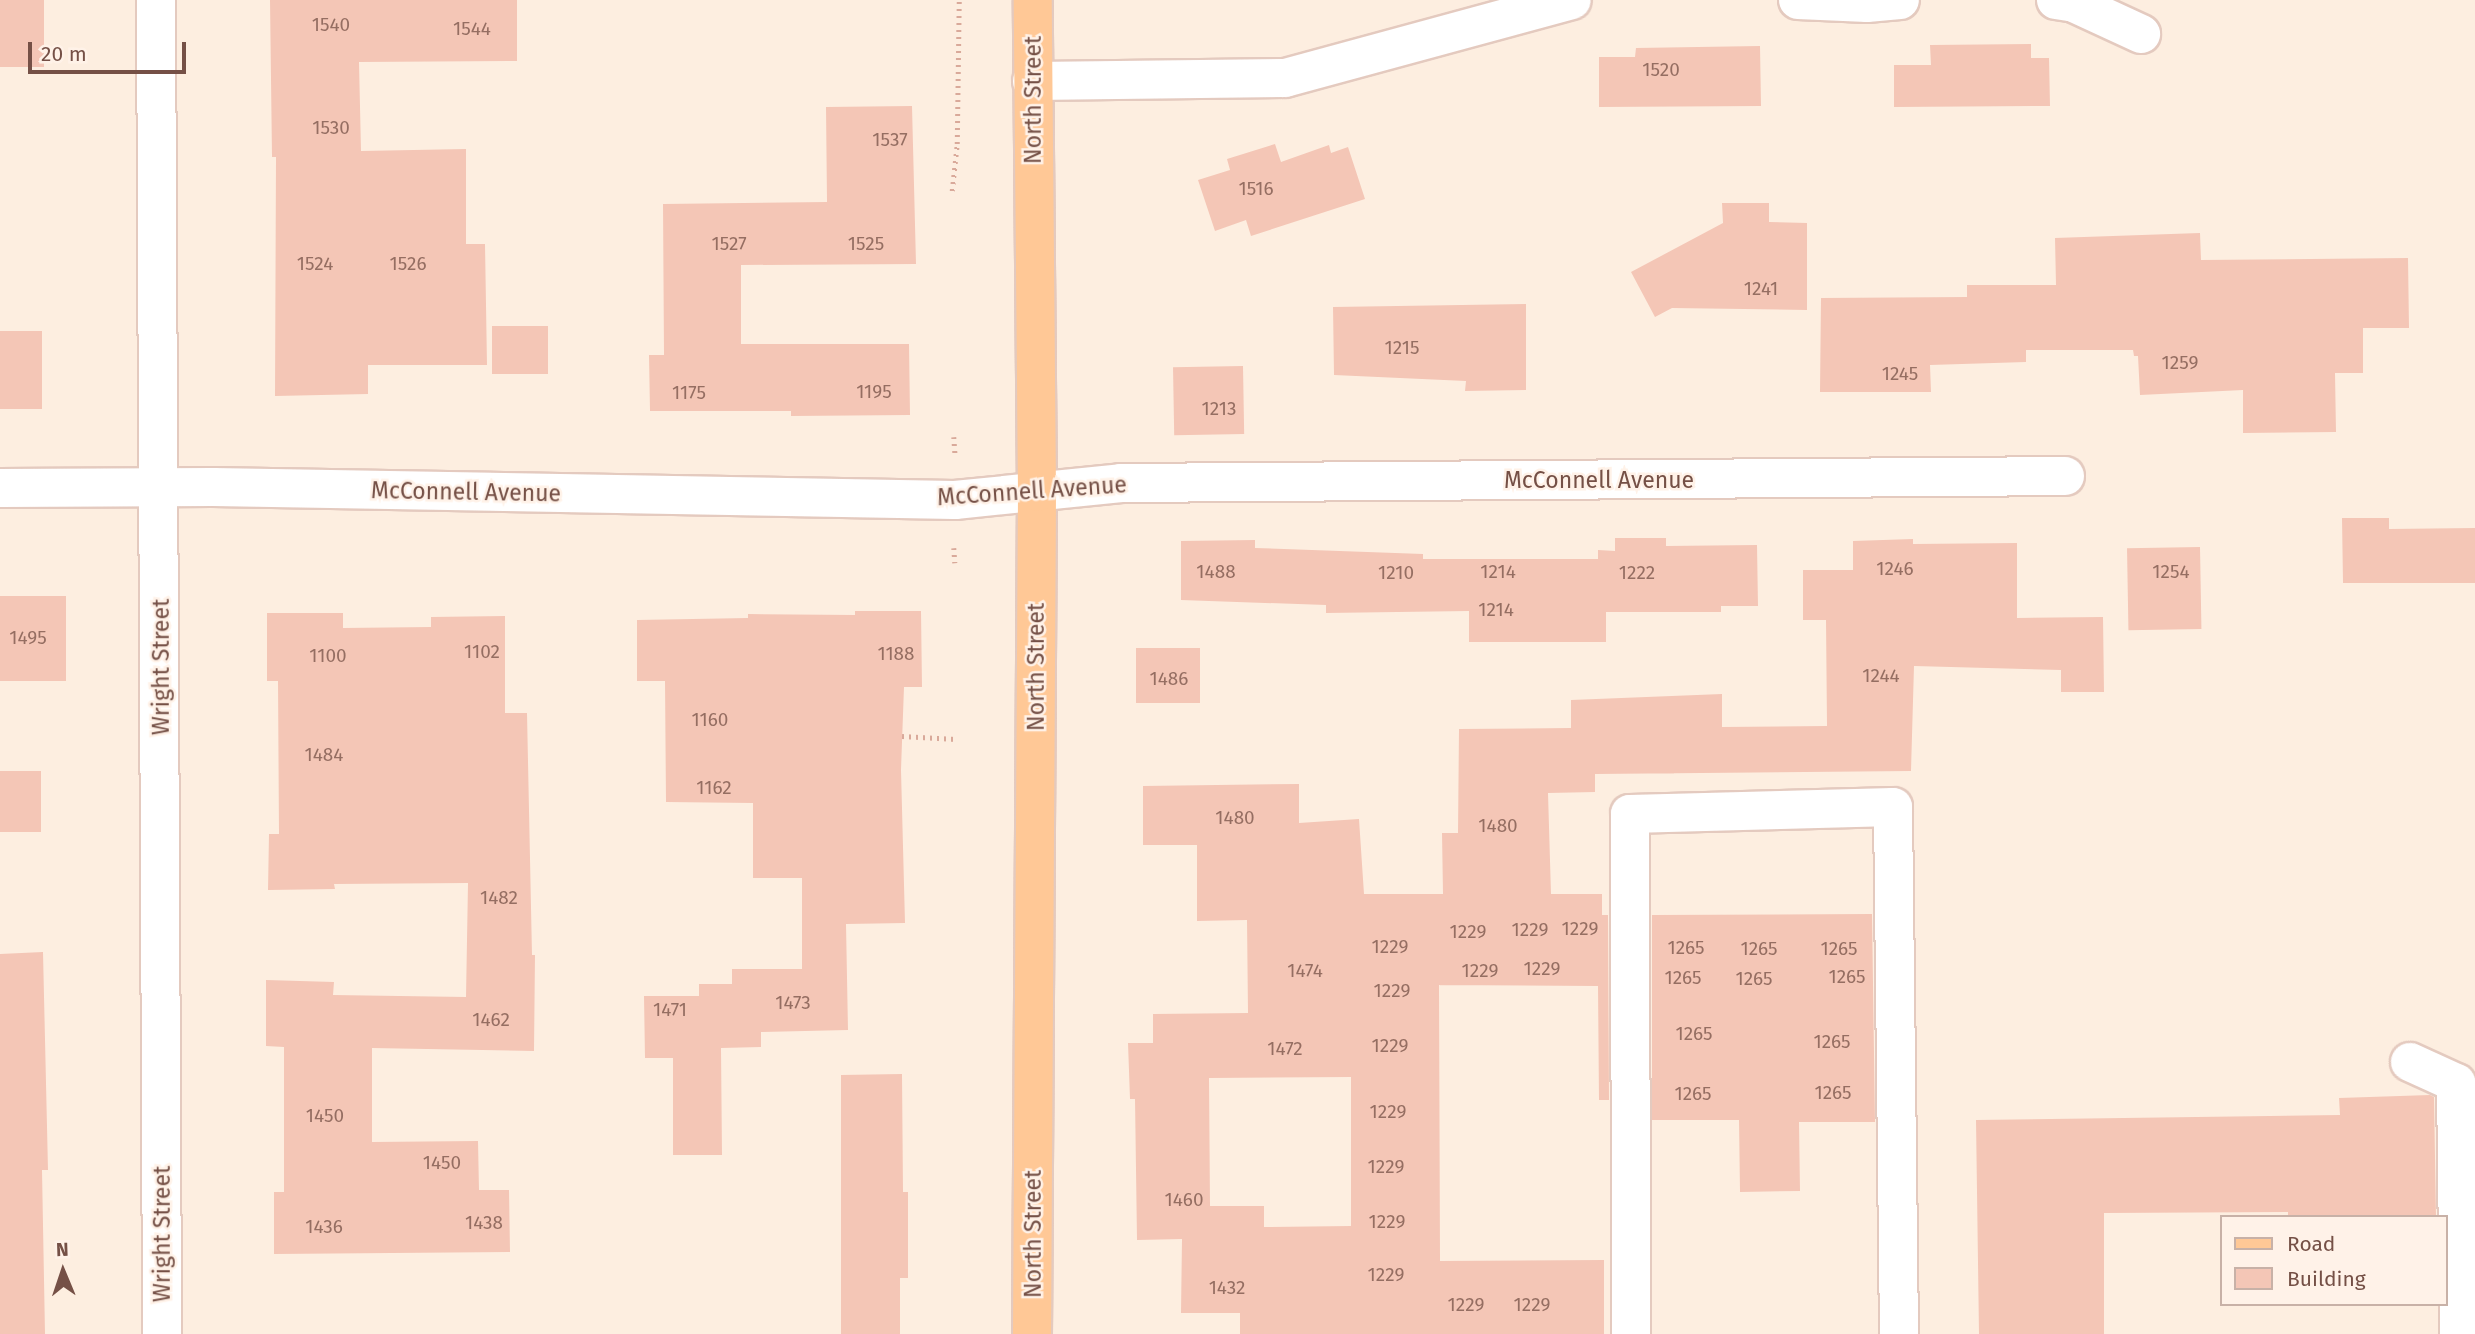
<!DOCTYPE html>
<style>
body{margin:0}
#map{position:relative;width:2475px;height:1334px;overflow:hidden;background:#fdeee0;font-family:"Fira Sans",sans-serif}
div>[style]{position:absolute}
.building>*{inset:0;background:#f4c6b6;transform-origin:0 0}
.path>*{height:4.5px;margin-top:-2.25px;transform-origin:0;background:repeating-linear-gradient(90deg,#d9a99a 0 2px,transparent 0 7px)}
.roads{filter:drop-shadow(2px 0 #e4cabf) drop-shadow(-2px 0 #e4cabf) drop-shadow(0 2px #e4cabf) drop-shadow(0 -2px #e4cabf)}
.minor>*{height:38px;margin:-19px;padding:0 19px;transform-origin:19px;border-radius:19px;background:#fff}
.major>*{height:38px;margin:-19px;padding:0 19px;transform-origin:19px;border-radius:19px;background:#ffc896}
span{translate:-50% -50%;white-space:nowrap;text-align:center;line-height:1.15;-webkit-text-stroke:5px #fff2e8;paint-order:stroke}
.number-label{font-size:19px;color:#956e62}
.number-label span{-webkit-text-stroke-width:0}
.street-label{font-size:23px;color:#755046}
.legend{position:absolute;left:2220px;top:1215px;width:228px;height:91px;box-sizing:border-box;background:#fff2e8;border:2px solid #c8b1a7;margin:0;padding:9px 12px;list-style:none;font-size:21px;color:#755046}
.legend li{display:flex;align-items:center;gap:14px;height:35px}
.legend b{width:35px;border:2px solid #c8b1a7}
.north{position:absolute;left:28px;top:1236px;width:70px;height:70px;-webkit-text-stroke:5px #fff2e8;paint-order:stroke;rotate:358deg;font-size:19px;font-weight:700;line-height:28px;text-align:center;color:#755046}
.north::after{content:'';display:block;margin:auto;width:24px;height:32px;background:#755046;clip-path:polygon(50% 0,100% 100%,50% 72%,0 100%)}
.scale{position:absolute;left:28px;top:42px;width:158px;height:32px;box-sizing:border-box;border:4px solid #755046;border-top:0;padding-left:9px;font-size:21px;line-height:24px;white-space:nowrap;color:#755046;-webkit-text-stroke:5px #fff2e8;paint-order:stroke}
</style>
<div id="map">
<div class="building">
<i style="left:0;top:0;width:44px;height:67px"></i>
<i style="clip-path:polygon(270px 0,517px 0,517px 61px,359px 62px,361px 151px,466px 149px,466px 244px,485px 244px,487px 365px,368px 365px,368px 394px,275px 396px,276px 157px,272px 157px)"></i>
<i style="clip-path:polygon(2031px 44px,2031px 58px,2049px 58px,2050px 106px,1894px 107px,1894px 65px,1931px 65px,1930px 45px)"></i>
<i style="clip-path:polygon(1760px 46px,1761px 106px,1599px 107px,1599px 57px,1635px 57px,1636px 48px)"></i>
<i style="clip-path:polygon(912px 106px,916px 264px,741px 265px,741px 344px,909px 344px,910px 415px,791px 416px,791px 411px,650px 411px,649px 355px,664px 355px,663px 204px,827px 202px,826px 107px)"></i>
<i style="clip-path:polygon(1275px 144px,1281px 162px,1329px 145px,1331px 153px,1348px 147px,1365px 199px,1251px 236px,1246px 220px,1215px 231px,1198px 180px,1230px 170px,1227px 159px)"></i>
<i style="clip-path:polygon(1722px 203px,1769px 203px,1769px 222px,1807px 223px,1807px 310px,1672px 308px,1655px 317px,1631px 272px,1723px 223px)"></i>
<i style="clip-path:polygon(2200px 233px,2201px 260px,2408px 258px,2409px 328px,2363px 328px,2363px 373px,2335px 373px,2336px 432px,2243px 433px,2243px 390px,2140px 395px,2138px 356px,2134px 356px,2133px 350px,2026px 350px,2026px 362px,1930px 365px,1931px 392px,1820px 392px,1821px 298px,1967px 297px,1967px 285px,2056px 285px,2055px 238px)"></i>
<i style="clip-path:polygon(1526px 304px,1526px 390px,1465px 391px,1466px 381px,1334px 375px,1333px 307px)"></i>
<i style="left:492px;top:326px;width:56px;height:48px"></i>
<i style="left:0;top:331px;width:42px;height:78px"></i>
<i style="left:1243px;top:366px;width:68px;height:70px;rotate:89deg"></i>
<i style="clip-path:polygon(2342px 518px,2389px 518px,2389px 529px,2475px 528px,2475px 583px,2343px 583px)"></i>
<i style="clip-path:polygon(1615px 538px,1666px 538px,1666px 546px,1757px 545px,1758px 606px,1721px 606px,1721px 612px,1606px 612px,1606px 642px,1469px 642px,1469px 611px,1326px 613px,1326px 605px,1181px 600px,1181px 541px,1255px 540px,1255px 548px,1423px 554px,1423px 559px,1598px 559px,1598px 550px,1615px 551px)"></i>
<i style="clip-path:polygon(evenodd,1913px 539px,1913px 544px,2017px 543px,2017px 618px,2103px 617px,2104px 692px,2061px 692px,2061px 670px,1914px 666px,1911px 771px,1595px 774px,1595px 792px,1548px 793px,1551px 894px,1602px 894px,1602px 915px,1608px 915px,1609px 1100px,1599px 1100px,1598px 986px,1439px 985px,1440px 1261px,1604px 1260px,1604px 1334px,1240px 1334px,1240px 1313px,1181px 1313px,1182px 1239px,1137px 1240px,1135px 1099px,1130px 1099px,1128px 1043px,1153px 1043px,1153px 1014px,1248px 1013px,1247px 920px,1197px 921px,1197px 845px,1143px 845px,1143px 786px,1299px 784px,1299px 823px,1359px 819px,1364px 894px,1443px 894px,1442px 833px,1458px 833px,1459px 729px,1571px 728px,1571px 700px,1722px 694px,1722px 727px,1827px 726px,1826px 620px,1803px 620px,1803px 570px,1853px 570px,1853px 541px,1913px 539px,1351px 1077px,1351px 1226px,1264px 1227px,1264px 1206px,1210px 1206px,1209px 1078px,1351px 1077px)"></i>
<i style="left:2200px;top:547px;width:82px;height:73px;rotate:89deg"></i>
<i style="left:0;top:596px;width:66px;height:85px"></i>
<i style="clip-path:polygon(855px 611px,921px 611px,922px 687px,904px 687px,901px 770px,905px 923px,846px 924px,848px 1030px,761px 1032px,761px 1047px,721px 1048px,722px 1155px,673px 1155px,673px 1058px,645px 1058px,644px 996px,699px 996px,699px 984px,732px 984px,732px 969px,802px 969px,802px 878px,753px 878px,753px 803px,666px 802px,665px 681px,637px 681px,637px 620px,748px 618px,748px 614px,855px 615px)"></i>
<i style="clip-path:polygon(267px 613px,343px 613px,343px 628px,431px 627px,431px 617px,505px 616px,505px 713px,527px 713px,532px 955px,535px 955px,534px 1051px,372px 1048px,372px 1142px,478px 1141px,479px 1190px,509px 1190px,510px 1252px,274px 1254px,274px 1192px,284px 1192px,284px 1047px,266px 1046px,266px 980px,334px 982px,333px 995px,466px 997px,468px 883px,334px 884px,335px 889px,268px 890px,269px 834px,279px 834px,278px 681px,267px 681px)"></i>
<i style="left:1136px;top:648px;width:64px;height:55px"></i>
<i style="left:0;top:771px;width:41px;height:61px"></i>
<i style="clip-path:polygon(1872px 914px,1875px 1122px,1799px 1122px,1800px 1191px,1740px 1192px,1739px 1120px,1652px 1120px,1652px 915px)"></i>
<i style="clip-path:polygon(43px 952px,48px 1170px,42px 1170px,45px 1334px,0 1334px,0 954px)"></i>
<i style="clip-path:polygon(902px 1074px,903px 1192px,908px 1192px,908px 1278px,900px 1278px,900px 1334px,841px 1334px,841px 1075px)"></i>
<i style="clip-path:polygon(2430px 1095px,2434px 1097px,2436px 1217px,2288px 1217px,2288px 1212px,2104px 1213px,2104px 1334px,1979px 1334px,1976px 1120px,2340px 1115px,2339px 1098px)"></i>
</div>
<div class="path">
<i style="left:952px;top:191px;width:47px;rotate:-83.9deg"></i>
<i style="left:957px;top:144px;width:144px;rotate:-89.2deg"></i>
<i style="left:954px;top:437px;width:16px;rotate:86deg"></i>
<i style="left:954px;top:548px;width:15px;rotate:86deg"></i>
<i style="left:902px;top:736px;width:54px;rotate:3.2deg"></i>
</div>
<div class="roads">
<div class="minor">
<i style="left:156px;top:0;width:1334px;rotate:89.74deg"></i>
<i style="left:1798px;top:0;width:69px;rotate:2.5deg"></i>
<i style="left:1867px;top:3px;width:33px;rotate:-5deg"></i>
<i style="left:2056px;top:0;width:18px;rotate:9deg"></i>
<i style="left:2074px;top:3px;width:74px;rotate:24.8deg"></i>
<i style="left:1032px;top:81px;width:253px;rotate:-0.7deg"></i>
<i style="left:1285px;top:78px;width:297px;rotate:-15.2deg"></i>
<i style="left:0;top:488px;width:213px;rotate:-0.3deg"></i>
<i style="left:213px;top:487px;width:742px;rotate:1deg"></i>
<i style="left:955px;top:500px;width:167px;rotate:-5.8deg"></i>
<i style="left:1121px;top:483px;width:944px;rotate:-0.42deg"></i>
<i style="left:2410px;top:1062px;width:51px;rotate:24.5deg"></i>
<i style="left:2456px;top:1083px;width:251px;rotate:89.3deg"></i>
<i style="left:1631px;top:1334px;width:520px;rotate:-90.11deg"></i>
<i style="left:1630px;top:814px;width:263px;rotate:-1.5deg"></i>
<i style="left:1893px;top:807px;width:527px;rotate:89.35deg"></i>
</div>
<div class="major">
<i style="left:1032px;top:1334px;width:842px;rotate:-89.66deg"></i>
<i style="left:1037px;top:492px;width:492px;rotate:-90.5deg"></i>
</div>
</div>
<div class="number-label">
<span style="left:331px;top:25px">1540</span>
<span style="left:472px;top:29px">1544</span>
<span style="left:1661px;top:70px">1520</span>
<span style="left:331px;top:128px">1530</span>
<span style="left:890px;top:140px">1537</span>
<span style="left:1256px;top:189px">1516</span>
<span style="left:729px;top:244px">1527</span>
<span style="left:866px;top:244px">1525</span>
<span style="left:315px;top:264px">1524</span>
<span style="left:408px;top:264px">1526</span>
<span style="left:1761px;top:289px">1241</span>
<span style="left:1402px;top:348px">1215</span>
<span style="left:2180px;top:363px">1259</span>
<span style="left:1900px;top:374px">1245</span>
<span style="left:874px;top:392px">1195</span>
<span style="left:689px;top:393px">1175</span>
<span style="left:1219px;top:409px">1213</span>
<span style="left:1895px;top:569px">1246</span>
<span style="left:1216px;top:572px">1488</span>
<span style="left:1498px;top:572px">1214</span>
<span style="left:2171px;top:572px">1254</span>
<span style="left:1396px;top:573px">1210</span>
<span style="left:1637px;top:573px">1222</span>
<span style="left:1496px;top:610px">1214</span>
<span style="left:28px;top:638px">1495</span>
<span style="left:482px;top:652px">1102</span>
<span style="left:896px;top:654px">1188</span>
<span style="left:328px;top:656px">1100</span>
<span style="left:1881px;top:676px">1244</span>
<span style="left:1169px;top:679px">1486</span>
<span style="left:710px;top:720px">1160</span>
<span style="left:324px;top:755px">1484</span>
<span style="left:714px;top:788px">1162</span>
<span style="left:1235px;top:818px">1480</span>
<span style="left:1498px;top:826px">1480</span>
<span style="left:499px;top:898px">1482</span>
<span style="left:1580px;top:929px">1229</span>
<span style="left:1530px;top:930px">1229</span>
<span style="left:1468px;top:932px">1229</span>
<span style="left:1390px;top:947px">1229</span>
<span style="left:1686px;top:948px">1265</span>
<span style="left:1759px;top:949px">1265</span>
<span style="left:1839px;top:949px">1265</span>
<span style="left:1542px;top:969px">1229</span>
<span style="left:1305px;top:971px">1474</span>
<span style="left:1480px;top:971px">1229</span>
<span style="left:1847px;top:977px">1265</span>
<span style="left:1683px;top:978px">1265</span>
<span style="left:1754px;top:979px">1265</span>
<span style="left:1392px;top:991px">1229</span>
<span style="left:793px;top:1003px">1473</span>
<span style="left:670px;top:1010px">1471</span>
<span style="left:491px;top:1020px">1462</span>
<span style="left:1694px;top:1034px">1265</span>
<span style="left:1832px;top:1042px">1265</span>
<span style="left:1390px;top:1046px">1229</span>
<span style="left:1285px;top:1049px">1472</span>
<span style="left:1833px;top:1093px">1265</span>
<span style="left:1693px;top:1094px">1265</span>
<span style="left:1388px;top:1112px">1229</span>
<span style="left:325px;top:1116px">1450</span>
<span style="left:442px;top:1163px">1450</span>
<span style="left:1386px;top:1167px">1229</span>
<span style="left:1184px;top:1200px">1460</span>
<span style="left:1387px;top:1222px">1229</span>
<span style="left:484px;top:1223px">1438</span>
<span style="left:324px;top:1227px">1436</span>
<span style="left:1386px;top:1275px">1229</span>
<span style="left:1227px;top:1288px">1432</span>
<span style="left:1466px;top:1305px">1229</span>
<span style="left:1532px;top:1305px">1229</span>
</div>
<div class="street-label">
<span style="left:1033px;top:100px;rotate:-90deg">North Street</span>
<span style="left:1599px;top:480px">McConnell Avenue</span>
<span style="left:1032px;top:491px;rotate:-4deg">McConnell Avenue</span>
<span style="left:466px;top:492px;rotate:1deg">McConnell Avenue</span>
<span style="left:161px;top:667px;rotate:-90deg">Wright Street</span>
<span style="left:1036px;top:667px;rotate:-90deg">North Street</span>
<span style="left:162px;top:1234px;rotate:-90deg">Wright Street</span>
<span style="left:1033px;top:1234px;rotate:-90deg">North Street</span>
</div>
<ul class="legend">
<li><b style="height:9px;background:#ffc896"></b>Road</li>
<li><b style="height:19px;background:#f4c6b6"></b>Building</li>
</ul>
<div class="north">N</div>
<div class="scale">20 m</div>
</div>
